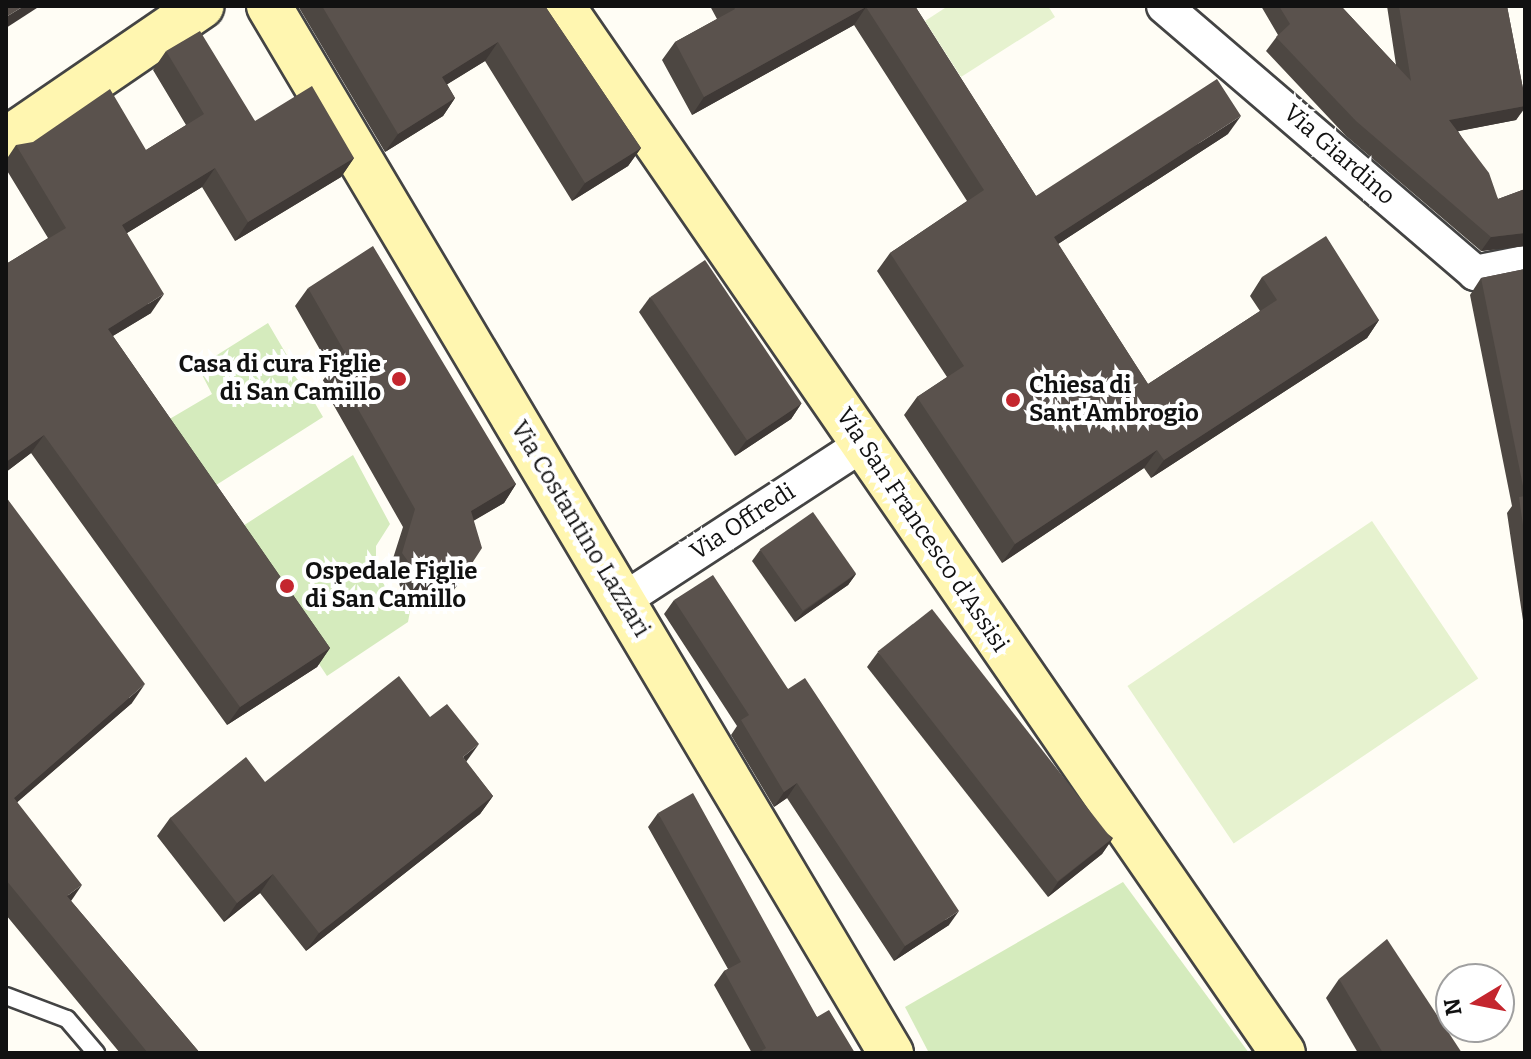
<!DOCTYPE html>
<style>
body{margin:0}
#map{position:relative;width:1531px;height:1059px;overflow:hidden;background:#fffdf5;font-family:Bitter,serif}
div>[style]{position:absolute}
.green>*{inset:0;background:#d5ebbd}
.pitch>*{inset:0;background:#e6f2cf;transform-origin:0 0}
.roads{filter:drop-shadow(2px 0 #444) drop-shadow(-2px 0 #444) drop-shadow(0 2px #444) drop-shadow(0 -2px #444)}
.lane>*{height:16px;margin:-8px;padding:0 8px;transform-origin:8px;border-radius:8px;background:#fff}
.street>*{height:34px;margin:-17px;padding:0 17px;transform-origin:17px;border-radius:17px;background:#fff}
.secondary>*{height:44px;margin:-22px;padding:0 22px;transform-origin:22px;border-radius:22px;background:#fff6b0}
.wall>*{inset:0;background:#4d4742}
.shaded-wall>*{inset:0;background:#3f3936}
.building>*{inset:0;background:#5a524d;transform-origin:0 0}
.dots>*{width:22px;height:22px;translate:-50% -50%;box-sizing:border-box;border:4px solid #fff;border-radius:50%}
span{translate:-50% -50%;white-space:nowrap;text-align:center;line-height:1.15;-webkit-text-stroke:8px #fff;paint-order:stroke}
.street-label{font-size:24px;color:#111}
.poi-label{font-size:24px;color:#111;font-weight:700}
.right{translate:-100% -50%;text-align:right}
.left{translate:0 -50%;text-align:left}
.frame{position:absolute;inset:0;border:8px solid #111;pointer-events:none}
.north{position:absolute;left:1435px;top:963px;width:80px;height:80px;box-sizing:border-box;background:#fff;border:2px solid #a0a0a0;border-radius:50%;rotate:260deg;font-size:22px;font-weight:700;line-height:32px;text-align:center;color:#111}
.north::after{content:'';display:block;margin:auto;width:28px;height:36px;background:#c4262e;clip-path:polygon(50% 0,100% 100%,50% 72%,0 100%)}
</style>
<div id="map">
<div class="green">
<i style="clip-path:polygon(268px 323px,323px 417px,202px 494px,156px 427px,212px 394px,198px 367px)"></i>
<i style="clip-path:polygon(353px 455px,390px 524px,376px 546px,376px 576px,410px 611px,408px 622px,327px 676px,232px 533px)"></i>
<i style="clip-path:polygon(1123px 882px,1249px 1053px,929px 1053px,905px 1007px)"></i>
</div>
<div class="pitch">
<i style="clip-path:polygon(948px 6px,1048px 6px,1055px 17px,961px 77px,925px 21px)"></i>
<i style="left:1372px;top:521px;width:190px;height:295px;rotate:56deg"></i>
</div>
<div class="roads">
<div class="lane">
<i style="left:6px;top:996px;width:65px;rotate:20.7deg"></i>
<i style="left:67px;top:1019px;width:45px;rotate:49.5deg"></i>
</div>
<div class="street">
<i style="left:1164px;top:6px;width:410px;rotate:40.6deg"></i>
<i style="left:1475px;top:273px;width:51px;rotate:-11.3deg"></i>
<i style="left:622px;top:601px;width:288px;rotate:-33.1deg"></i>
</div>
<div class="secondary">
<i style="left:269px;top:6px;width:1218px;rotate:59.29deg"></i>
<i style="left:562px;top:6px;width:1271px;rotate:55.45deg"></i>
<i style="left:6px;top:140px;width:237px;rotate:-34.4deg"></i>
</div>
</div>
<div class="wall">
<i style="clip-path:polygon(298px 6px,545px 6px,641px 148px,628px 166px,572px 201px,485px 61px,447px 84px,455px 98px,443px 116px,385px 152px)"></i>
<i style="clip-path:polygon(710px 6px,915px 6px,1036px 196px,1228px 134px,1058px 244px,1148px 384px,1260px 311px,1250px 296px,1262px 277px,1379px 320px,1367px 338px,1151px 478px,1144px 468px,1002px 563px,904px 415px,917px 397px,947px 377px,877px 271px,890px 253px,967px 201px,854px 25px,692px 115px,662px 60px,675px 42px,717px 19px)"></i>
<i style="clip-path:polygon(1261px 6px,1341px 6px,1396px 65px,1387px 6px,1507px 6px,1525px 99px,1525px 108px,1516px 120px,1458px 131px,1498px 199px,1525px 189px,1525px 246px,1481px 251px,1346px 136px,1266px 51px,1278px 35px)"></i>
<i style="clip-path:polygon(166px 51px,255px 121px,354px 158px,341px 177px,235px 241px,202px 187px,127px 233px,151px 313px,113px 336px,330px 648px,317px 667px,227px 725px,31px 453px,6px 472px,6px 264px,48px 238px,6px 169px,6px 160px,16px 145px,146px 150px,186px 125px,153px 70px)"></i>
<i style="clip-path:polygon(1525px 269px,1525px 634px,1507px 513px,1512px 506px,1470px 295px,1481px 278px)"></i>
<i style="clip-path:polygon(308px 288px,516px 484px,504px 503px,474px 520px,448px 598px,408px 597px,389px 571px,403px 527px,321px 383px,331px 369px,295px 306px)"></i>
<i style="clip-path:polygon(650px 297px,801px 404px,791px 419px,735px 456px,639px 312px)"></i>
<i style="clip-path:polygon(6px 497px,132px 703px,17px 802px,71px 901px,200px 1053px,120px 1053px,6px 915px)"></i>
<i style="clip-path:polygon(760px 550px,856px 574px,848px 585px,795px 622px,752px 561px)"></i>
<i style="clip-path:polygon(674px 600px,788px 689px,949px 925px,894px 961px,787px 798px,774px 807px,731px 735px,737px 726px,664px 614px)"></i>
<i style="clip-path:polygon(878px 652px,1113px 838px,1102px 854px,1048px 897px,867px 667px)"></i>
<i style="clip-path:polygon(466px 762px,493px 796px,480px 814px,306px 951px,260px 893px,224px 922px,157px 836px,170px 818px,265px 782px)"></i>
<i style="clip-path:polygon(658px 813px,817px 1017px,855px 1053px,752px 1053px,714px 985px,724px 971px,728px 969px,648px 827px)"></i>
<i style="clip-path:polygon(1339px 979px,1462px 1053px,1358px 1053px,1326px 998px)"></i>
</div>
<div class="shaded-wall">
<i style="clip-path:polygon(24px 6px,40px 6px,6px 28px,6px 17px)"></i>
<i style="clip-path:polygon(866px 7px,854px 25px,692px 115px,704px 97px)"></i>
<i style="clip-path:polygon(498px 42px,485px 61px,430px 95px,442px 77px)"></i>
<i style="clip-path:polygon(455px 98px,443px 116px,385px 152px,398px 134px)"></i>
<i style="clip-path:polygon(1525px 106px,1516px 120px,1439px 135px,1449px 120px)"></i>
<i style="clip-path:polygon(1241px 116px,1228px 134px,1041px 255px,1054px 237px)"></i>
<i style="clip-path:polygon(641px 148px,628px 166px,572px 201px,585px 183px)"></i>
<i style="clip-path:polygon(354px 158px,341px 177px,235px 241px,248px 222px)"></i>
<i style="clip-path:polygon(215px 168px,202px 187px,109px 244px,122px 225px)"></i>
<i style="clip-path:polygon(1525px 233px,1525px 246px,1481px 251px,1491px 237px)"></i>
<i style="clip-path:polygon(164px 294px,151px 313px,94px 347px,108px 329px)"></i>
<i style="clip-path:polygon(1379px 320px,1367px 338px,1151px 478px,1164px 460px)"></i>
<i style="clip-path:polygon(801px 404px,791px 419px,735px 456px,746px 441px)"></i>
<i style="clip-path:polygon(44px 435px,31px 453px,6px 472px,6px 462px)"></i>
<i style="clip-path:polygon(1157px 450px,1144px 468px,1002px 563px,1015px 544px)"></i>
<i style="clip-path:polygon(516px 484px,504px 503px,458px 530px,471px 511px)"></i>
<i style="clip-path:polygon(856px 574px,848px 585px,795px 622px,803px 612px)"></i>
<i style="clip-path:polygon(421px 579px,461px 580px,448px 598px,408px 597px)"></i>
<i style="clip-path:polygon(330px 648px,317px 667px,227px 725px,240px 707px)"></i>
<i style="clip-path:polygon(145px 684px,132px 703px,6px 812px,14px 798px)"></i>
<i style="clip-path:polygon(479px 744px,466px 762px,463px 757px)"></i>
<i style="clip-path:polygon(797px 783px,787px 798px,774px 807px,784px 792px)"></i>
<i style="clip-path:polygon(493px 796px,480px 814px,306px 951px,319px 933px)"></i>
<i style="clip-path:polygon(1113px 838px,1102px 854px,1048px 897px,1058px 882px)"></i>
<i style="clip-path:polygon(273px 874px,260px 893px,224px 922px,237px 903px)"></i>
<i style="clip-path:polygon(82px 885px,69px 904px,67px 896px)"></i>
<i style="clip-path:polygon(959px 911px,949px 925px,894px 961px,905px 946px)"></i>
</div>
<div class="building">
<i style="clip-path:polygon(6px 6px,24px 6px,6px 17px)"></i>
<i style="clip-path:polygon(322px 6px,545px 6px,641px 148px,585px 183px,498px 42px,442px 77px,455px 98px,398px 134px)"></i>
<i style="clip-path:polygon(733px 6px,915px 6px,1036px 196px,1217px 79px,1241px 116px,1054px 237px,1148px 384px,1277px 300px,1262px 277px,1326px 236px,1379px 320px,1164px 460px,1157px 450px,1015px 544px,917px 397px,964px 366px,890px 253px,984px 190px,866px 7px,704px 97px,675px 42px,735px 9px)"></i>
<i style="clip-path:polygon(1279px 6px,1341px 6px,1411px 81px,1399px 6px,1507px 6px,1525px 99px,1525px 106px,1449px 120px,1489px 173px,1498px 199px,1525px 189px,1525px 233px,1491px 237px,1356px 121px,1276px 37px,1290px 24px)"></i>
<i style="clip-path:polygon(200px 31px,255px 121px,312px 86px,354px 158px,248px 222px,215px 168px,122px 225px,164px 294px,108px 329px,330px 648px,240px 707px,44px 435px,6px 462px,6px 264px,66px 228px,16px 145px,33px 142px,110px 89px,146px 150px,204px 114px,166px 51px)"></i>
<i style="clip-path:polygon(373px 246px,516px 484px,471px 511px,482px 548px,461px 580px,421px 579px,402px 553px,415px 509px,333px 365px,347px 356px,308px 288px)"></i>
<i style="left:705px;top:260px;width:173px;height:66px;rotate:56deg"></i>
<i style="clip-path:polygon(1525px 269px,1525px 496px,1481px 278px)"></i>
<i style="clip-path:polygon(1525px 496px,1525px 540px,1519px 497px)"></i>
<i style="clip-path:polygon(6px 497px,145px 684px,14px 798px,82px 885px,67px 896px,200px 1053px,148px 1053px,6px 880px)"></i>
<i style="left:813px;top:512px;width:75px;height:65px;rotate:55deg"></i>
<i style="clip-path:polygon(713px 575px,788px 689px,805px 678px,959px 911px,905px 946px,797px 783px,784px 792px,741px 720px,749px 715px,674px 600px)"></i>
<i style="left:932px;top:609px;width:292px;height:69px;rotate:52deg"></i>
<i style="clip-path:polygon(399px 676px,430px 717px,447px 704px,479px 744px,463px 757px,493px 796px,319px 933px,273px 874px,237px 903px,170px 818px,246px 757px,265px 782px)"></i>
<i style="clip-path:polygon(693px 793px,817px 1017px,829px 1010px,855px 1053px,758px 1053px,766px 1048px,724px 971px,741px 962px,658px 813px)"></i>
<i style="clip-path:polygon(1387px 939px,1462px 1053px,1383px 1053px,1339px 979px)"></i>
</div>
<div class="dots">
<i style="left:399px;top:379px;background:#c4262e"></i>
<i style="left:1013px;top:400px;background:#c4262e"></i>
<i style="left:287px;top:586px;background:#c4262e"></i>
</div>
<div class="street-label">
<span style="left:1339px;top:155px;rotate:41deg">Via Giardino</span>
<span style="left:743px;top:522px;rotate:-33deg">Via Offredi</span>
<span style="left:580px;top:529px;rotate:59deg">Via Costantino Lazzari</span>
<span style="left:922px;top:530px;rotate:56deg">Via San Francesco d'Assisi</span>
</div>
<div class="poi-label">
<span class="right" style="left:381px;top:379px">Casa di cura Figlie<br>di San Camillo</span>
<span class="left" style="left:1029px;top:400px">Chiesa di<br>Sant'Ambrogio</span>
<span class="left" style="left:305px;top:586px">Ospedale Figlie<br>di San Camillo</span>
</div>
<div class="frame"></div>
<div class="north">N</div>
</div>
